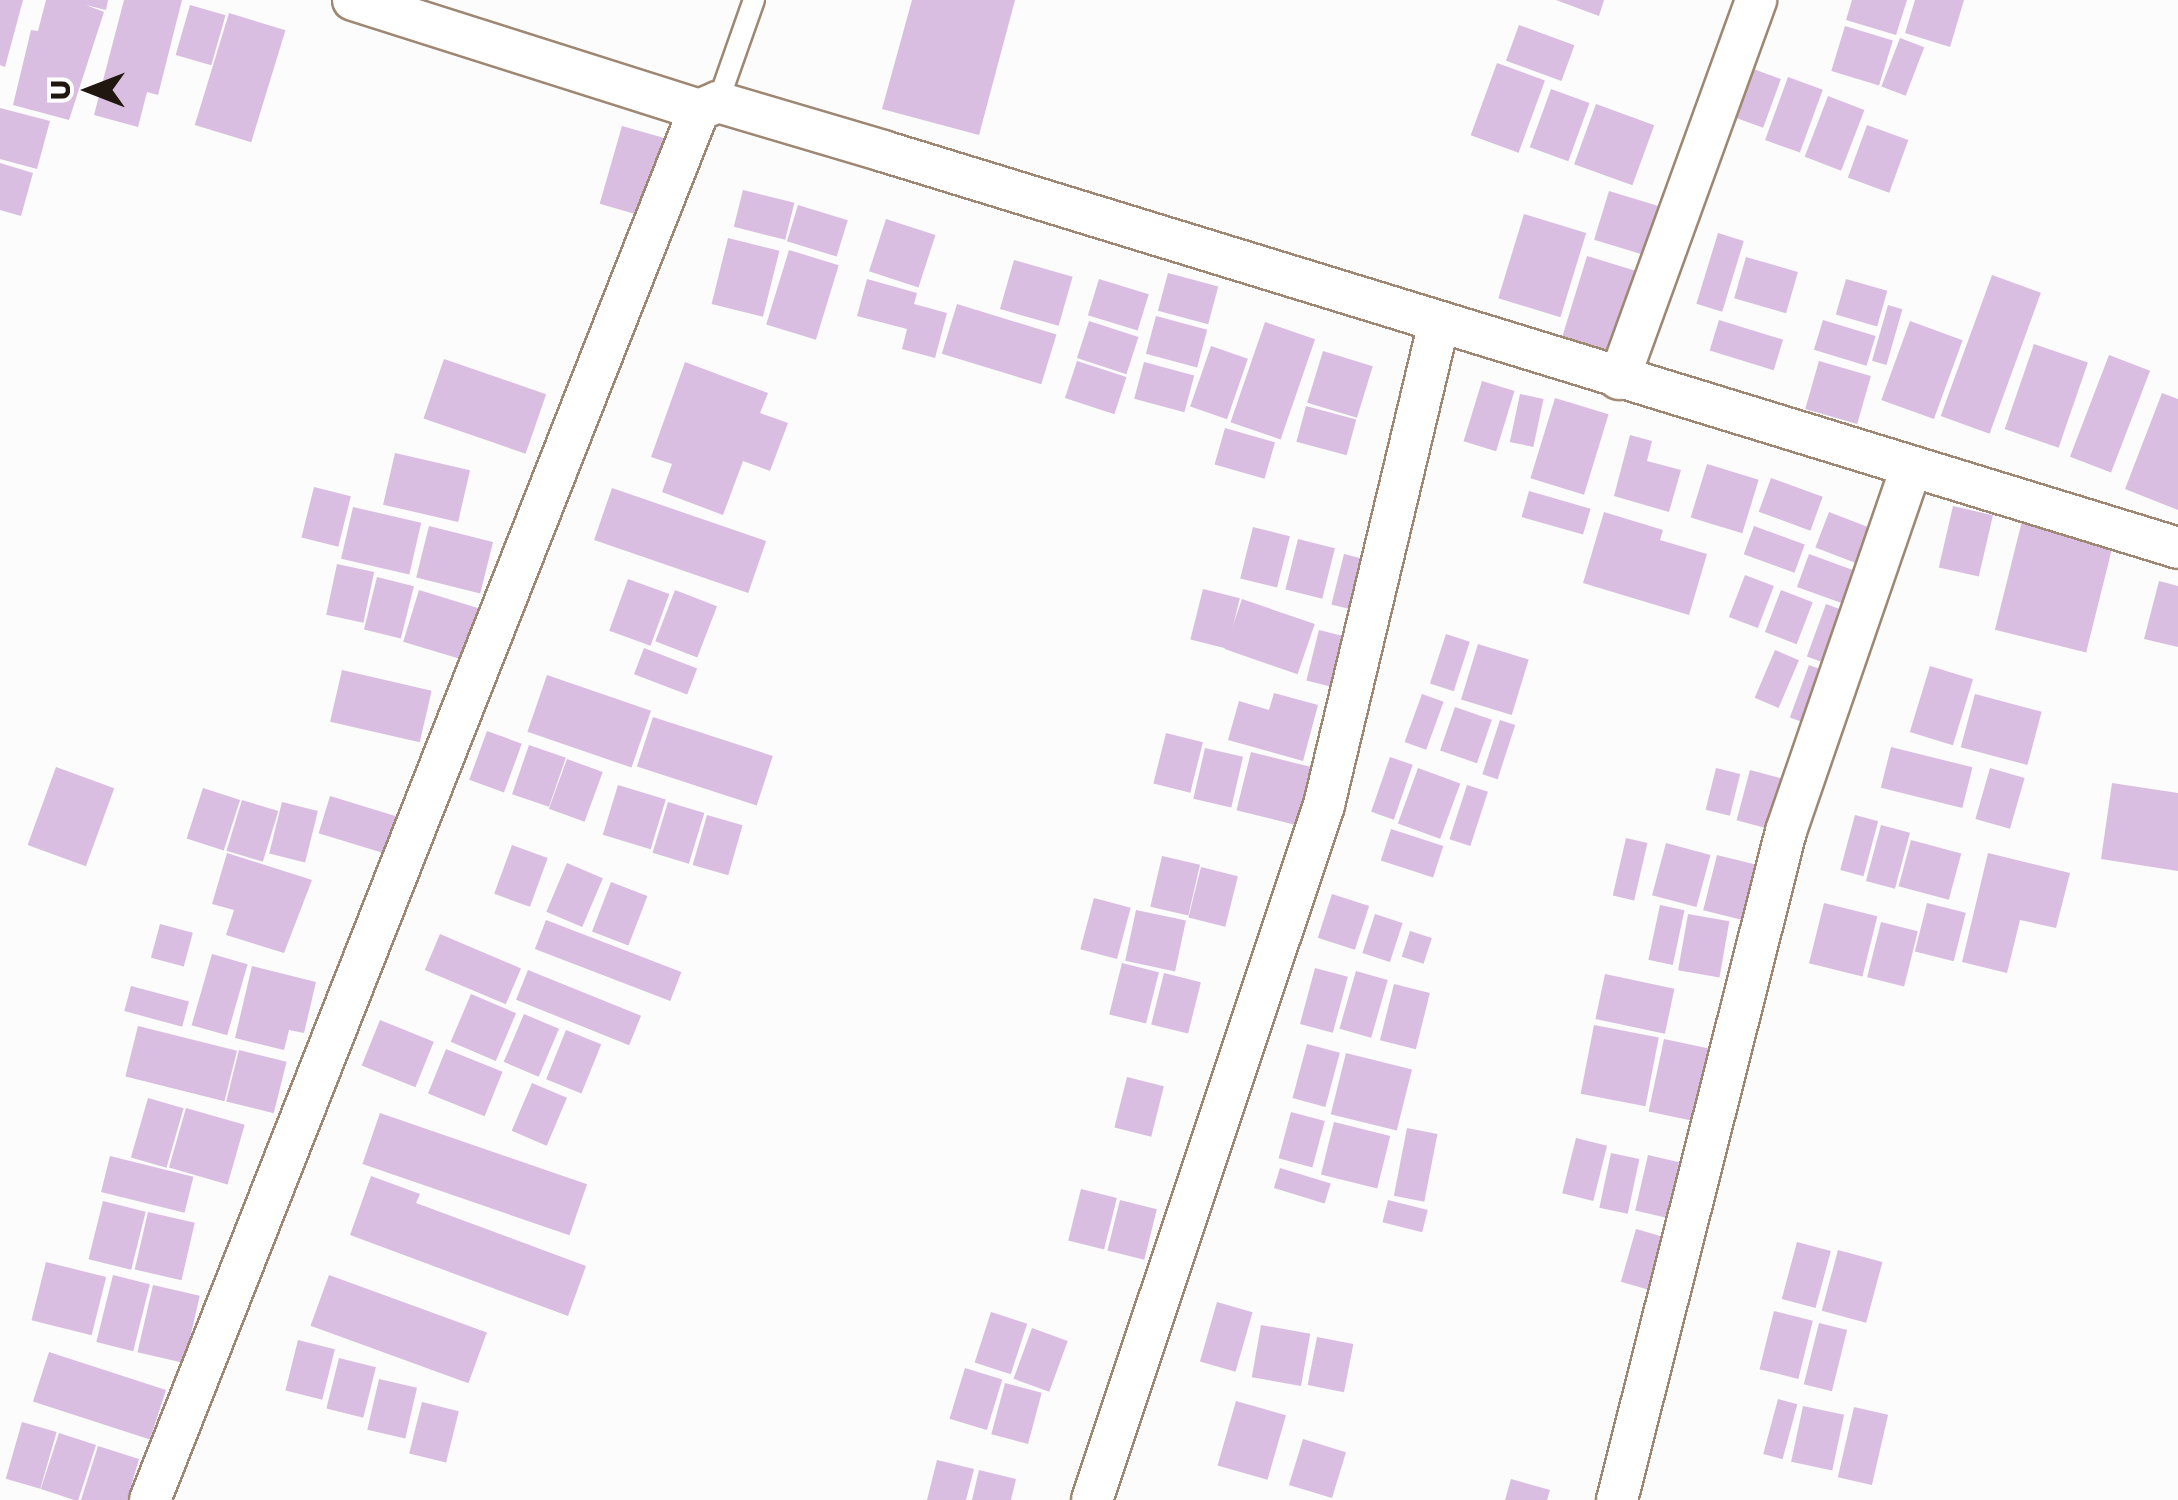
<!DOCTYPE html>
<style>
body{margin:0}
#map{position:relative;width:2178px;height:1500px;overflow:hidden;background:#fbfcfb;font-family:"Golos Text",sans-serif}
div>[style]{position:absolute}
.building>*{inset:0;background:#dabee1;transform-origin:0 0}
.roads{filter:drop-shadow(2px 0 #9e8873) drop-shadow(-2px 0 #9e8873) drop-shadow(0 2px #9e8873) drop-shadow(0 -2px #9e8873)}
.lane>*{height:20px;margin:-10px;padding:0 10px;transform-origin:10px;border-radius:10px;background:#fff}
.street>*{height:40px;margin:-20px;padding:0 20px;transform-origin:20px;border-radius:20px;background:#fff}
span{translate:-50% -50%;white-space:nowrap;text-align:center;line-height:1.15;-webkit-text-stroke:8px #fff;paint-order:stroke}
.north{position:absolute;left:40px;top:40px;width:100px;height:100px;-webkit-text-stroke:8px #fff;paint-order:stroke;rotate:270deg;font-size:28px;font-weight:700;line-height:40px;text-align:center;color:#201810}
.north::after{content:'';display:block;margin:auto;width:35px;height:45px;background:#201810;clip-path:polygon(50% 0,100% 100%,50% 72%,0 100%)}
</style>
<div id="map">
<div class="building">
<i style="clip-path:polygon(0 0,23px 0,5px 67px,0 65px)"></i>
<i style="clip-path:polygon(46px 0,108px 0,106px 10px,86px 5px,104px 12px,69px 120px,13px 105px,31px 30px,38px 31px)"></i>
<i style="clip-path:polygon(124px 0,182px 0,158px 95px,147px 92px,138px 127px,94px 115px)"></i>
<i style="clip-path:polygon(912px 0,1015px 0,979px 135px,882px 109px)"></i>
<i style="clip-path:polygon(1556px 0,1604px 0,1599px 16px)"></i>
<i style="clip-path:polygon(1852px 0,1907px 0,1896px 35px,1846px 20px)"></i>
<i style="clip-path:polygon(1915px 0,1964px 0,1950px 47px,1905px 33px)"></i>
<i style="left:190px;top:5px;width:37px;height:52px;rotate:16deg"></i>
<i style="left:229px;top:13px;width:59px;height:117px;rotate:17deg"></i>
<i style="left:1519px;top:25px;width:59px;height:38px;rotate:20deg"></i>
<i style="left:1845px;top:26px;width:50px;height:47px;rotate:17deg"></i>
<i style="left:1900px;top:38px;width:26px;height:52px;rotate:21deg"></i>
<i style="left:1497px;top:63px;width:51px;height:77px;rotate:20deg"></i>
<i style="left:1748px;top:67px;width:35px;height:52px;rotate:20deg"></i>
<i style="left:1788px;top:77px;width:37px;height:67px;rotate:20deg"></i>
<i style="left:1551px;top:89px;width:41px;height:62px;rotate:20deg"></i>
<i style="left:1828px;top:96px;width:39px;height:65px;rotate:21deg"></i>
<i style="left:1596px;top:104px;width:62px;height:64px;rotate:20deg"></i>
<i style="clip-path:polygon(0 108px,50px 121px,37px 169px,0 159px)"></i>
<i style="left:1867px;top:125px;width:44px;height:56px;rotate:20deg"></i>
<i style="left:622px;top:126px;width:53px;height:81px;rotate:16deg"></i>
<i style="clip-path:polygon(0 163px,33px 173px,21px 216px,0 210px)"></i>
<i style="left:743px;top:190px;width:53px;height:38px;rotate:14deg"></i>
<i style="left:1609px;top:191px;width:55px;height:51px;rotate:17deg"></i>
<i style="left:798px;top:205px;width:52px;height:38px;rotate:17deg"></i>
<i style="left:1524px;top:214px;width:65px;height:88px;rotate:17deg"></i>
<i style="left:886px;top:219px;width:52px;height:55px;rotate:18deg"></i>
<i style="left:1718px;top:233px;width:27px;height:74px;rotate:17deg"></i>
<i style="left:728px;top:238px;width:53px;height:68px;rotate:14deg"></i>
<i style="left:789px;top:250px;width:52px;height:78px;rotate:17deg"></i>
<i style="left:1587px;top:256px;width:55px;height:89px;rotate:17deg"></i>
<i style="left:1746px;top:257px;width:54px;height:43px;rotate:16deg"></i>
<i style="left:1014px;top:260px;width:61px;height:51px;rotate:16deg"></i>
<i style="left:1168px;top:273px;width:52px;height:39px;rotate:15deg"></i>
<i style="left:1992px;top:275px;width:52px;height:150px;rotate:20deg"></i>
<i style="clip-path:polygon(867px 279px,917px 293px,914px 304px,947px 313px,935px 358px,902px 349px,907px 329px,857px 316px)"></i>
<i style="left:1099px;top:279px;width:52px;height:38px;rotate:17deg"></i>
<i style="left:1846px;top:279px;width:43px;height:37px;rotate:16deg"></i>
<i style="left:957px;top:304px;width:104px;height:52px;rotate:17deg"></i>
<i style="left:1888px;top:305px;width:15px;height:58px;rotate:16deg"></i>
<i style="left:1156px;top:316px;width:53px;height:39px;rotate:15deg"></i>
<i style="left:1719px;top:320px;width:67px;height:32px;rotate:17deg"></i>
<i style="left:1823px;top:320px;width:55px;height:31px;rotate:17deg"></i>
<i style="left:1089px;top:321px;width:52px;height:39px;rotate:18deg"></i>
<i style="left:1910px;top:321px;width:56px;height:84px;rotate:20deg"></i>
<i style="left:1265px;top:322px;width:53px;height:106px;rotate:19deg"></i>
<i style="left:2034px;top:344px;width:57px;height:90px;rotate:19deg"></i>
<i style="left:1211px;top:346px;width:39px;height:64px;rotate:19deg"></i>
<i style="left:1323px;top:351px;width:52px;height:54px;rotate:17deg"></i>
<i style="left:2109px;top:355px;width:44px;height:109px;rotate:21deg"></i>
<i style="left:444px;top:359px;width:108px;height:63px;rotate:19deg"></i>
<i style="left:1077px;top:361px;width:52px;height:39px;rotate:18deg"></i>
<i style="left:1819px;top:361px;width:54px;height:50px;rotate:16deg"></i>
<i style="clip-path:polygon(685px 362px,768px 393px,760px 413px,788px 423px,770px 471px,743px 461px,723px 515px,662px 492px,672px 464px,651px 457px)"></i>
<i style="left:1144px;top:362px;width:52px;height:38px;rotate:15deg"></i>
<i style="left:1482px;top:381px;width:34px;height:63px;rotate:17deg"></i>
<i style="clip-path:polygon(2162px 393px,2178px 399px,2178px 510px,2125px 489px)"></i>
<i style="left:1520px;top:394px;width:24px;height:49px;rotate:12deg"></i>
<i style="left:1555px;top:398px;width:56px;height:84px;rotate:17deg"></i>
<i style="left:1306px;top:406px;width:52px;height:37px;rotate:15deg"></i>
<i style="left:1225px;top:428px;width:52px;height:38px;rotate:16deg"></i>
<i style="clip-path:polygon(1630px 435px,1652px 441px,1647px 461px,1681px 470px,1669px 512px,1614px 496px)"></i>
<i style="left:395px;top:453px;width:77px;height:53px;rotate:13deg"></i>
<i style="left:1707px;top:464px;width:54px;height:56px;rotate:17deg"></i>
<i style="left:1771px;top:478px;width:55px;height:36px;rotate:20deg"></i>
<i style="left:314px;top:487px;width:38px;height:52px;rotate:14deg"></i>
<i style="left:612px;top:488px;width:163px;height:55px;rotate:19deg"></i>
<i style="left:1529px;top:491px;width:64px;height:27px;rotate:16deg"></i>
<i style="left:1953px;top:506px;width:41px;height:63px;rotate:13deg"></i>
<i style="left:353px;top:507px;width:70px;height:53px;rotate:13deg"></i>
<i style="clip-path:polygon(1604px 512px,1663px 530px,1660px 540px,1707px 554px,1689px 615px,1583px 583px)"></i>
<i style="left:1829px;top:512px;width:48px;height:38px;rotate:21deg"></i>
<i style="left:2022px;top:521px;width:94px;height:112px;rotate:14deg"></i>
<i style="left:429px;top:526px;width:66px;height:53px;rotate:14deg"></i>
<i style="left:1754px;top:526px;width:54px;height:30px;rotate:20deg"></i>
<i style="left:1253px;top:527px;width:38px;height:53px;rotate:14deg"></i>
<i style="left:1298px;top:539px;width:38px;height:52px;rotate:14deg"></i>
<i style="left:1344px;top:554px;width:38px;height:52px;rotate:14deg"></i>
<i style="left:1809px;top:554px;width:51px;height:35px;rotate:20deg"></i>
<i style="left:337px;top:564px;width:38px;height:52px;rotate:12deg"></i>
<i style="left:1745px;top:575px;width:31px;height:45px;rotate:21deg"></i>
<i style="left:377px;top:577px;width:38px;height:54px;rotate:14deg"></i>
<i style="left:628px;top:579px;width:44px;height:55px;rotate:20deg"></i>
<i style="clip-path:polygon(2159px 581px,2178px 586px,2178px 647px,2144px 639px)"></i>
<i style="left:1203px;top:589px;width:38px;height:52px;rotate:14deg"></i>
<i style="left:419px;top:590px;width:64px;height:54px;rotate:17deg"></i>
<i style="left:675px;top:590px;width:45px;height:55px;rotate:21deg"></i>
<i style="left:1781px;top:590px;width:34px;height:45px;rotate:21deg"></i>
<i style="left:1242px;top:599px;width:77px;height:53px;rotate:19deg"></i>
<i style="left:1826px;top:604px;width:29px;height:56px;rotate:20deg"></i>
<i style="left:1319px;top:630px;width:38px;height:52px;rotate:14deg"></i>
<i style="left:1446px;top:634px;width:25px;height:52px;rotate:18deg"></i>
<i style="left:1478px;top:644px;width:53px;height:58px;rotate:17deg"></i>
<i style="left:644px;top:648px;width:57px;height:28px;rotate:21deg"></i>
<i style="left:1775px;top:650px;width:26px;height:52px;rotate:23deg"></i>
<i style="left:1809px;top:665px;width:27px;height:56px;rotate:20deg"></i>
<i style="left:1930px;top:666px;width:45px;height:69px;rotate:17deg"></i>
<i style="left:342px;top:670px;width:92px;height:53px;rotate:13deg"></i>
<i style="left:547px;top:675px;width:110px;height:60px;rotate:19deg"></i>
<i style="clip-path:polygon(1274px 693px,1318px 705px,1303px 761px,1228px 740px,1239px 701px,1269px 710px)"></i>
<i style="left:1422px;top:694px;width:23px;height:51px;rotate:20deg"></i>
<i style="left:1975px;top:694px;width:69px;height:55px;rotate:15deg"></i>
<i style="left:1455px;top:707px;width:39px;height:46px;rotate:19deg"></i>
<i style="left:653px;top:717px;width:126px;height:52px;rotate:18deg"></i>
<i style="left:1500px;top:720px;width:16px;height:57px;rotate:18deg"></i>
<i style="left:487px;top:731px;width:37px;height:52px;rotate:20deg"></i>
<i style="left:1166px;top:733px;width:38px;height:52px;rotate:14deg"></i>
<i style="left:529px;top:745px;width:39px;height:52px;rotate:19deg"></i>
<i style="left:1891px;top:747px;width:84px;height:42px;rotate:14deg"></i>
<i style="left:1205px;top:748px;width:39px;height:52px;rotate:13deg"></i>
<i style="left:1251px;top:752px;width:68px;height:60px;rotate:14deg"></i>
<i style="left:1390px;top:757px;width:24px;height:58px;rotate:19deg"></i>
<i style="left:567px;top:759px;width:38px;height:53px;rotate:20deg"></i>
<i style="left:56px;top:767px;width:62px;height:83px;rotate:20deg"></i>
<i style="left:1418px;top:768px;width:45px;height:59px;rotate:20deg"></i>
<i style="left:1716px;top:768px;width:25px;height:43px;rotate:14deg"></i>
<i style="left:1990px;top:768px;width:36px;height:53px;rotate:16deg"></i>
<i style="left:1750px;top:770px;width:39px;height:52px;rotate:15deg"></i>
<i style="clip-path:polygon(2112px 783px,2178px 793px,2178px 871px,2101px 859px)"></i>
<i style="left:618px;top:785px;width:50px;height:52px;rotate:17deg"></i>
<i style="left:1467px;top:785px;width:22px;height:57px;rotate:18deg"></i>
<i style="left:203px;top:788px;width:39px;height:53px;rotate:18deg"></i>
<i style="left:330px;top:796px;width:82px;height:39px;rotate:17deg"></i>
<i style="left:242px;top:800px;width:38px;height:53px;rotate:17deg"></i>
<i style="left:282px;top:802px;width:37px;height:53px;rotate:14deg"></i>
<i style="left:668px;top:802px;width:38px;height:53px;rotate:17deg"></i>
<i style="left:707px;top:815px;width:37px;height:52px;rotate:16deg"></i>
<i style="left:1855px;top:815px;width:24px;height:57px;rotate:15deg"></i>
<i style="left:1881px;top:825px;width:30px;height:58px;rotate:15deg"></i>
<i style="left:1391px;top:829px;width:55px;height:33px;rotate:18deg"></i>
<i style="left:1626px;top:838px;width:22px;height:59px;rotate:13deg"></i>
<i style="left:1911px;top:840px;width:52px;height:48px;rotate:15deg"></i>
<i style="left:1666px;top:843px;width:46px;height:54px;rotate:15deg"></i>
<i style="left:512px;top:845px;width:38px;height:52px;rotate:20deg"></i>
<i style="clip-path:polygon(227px 853px,312px 880px,284px 953px,226px 935px,234px 910px,212px 904px)"></i>
<i style="clip-path:polygon(1988px 853px,2070px 873px,2056px 928px,2020px 920px,2007px 973px,1962px 962px)"></i>
<i style="left:1717px;top:855px;width:57px;height:57px;rotate:14deg"></i>
<i style="left:1162px;top:856px;width:39px;height:52px;rotate:13deg"></i>
<i style="left:567px;top:863px;width:39px;height:53px;rotate:23deg"></i>
<i style="left:1201px;top:867px;width:38px;height:52px;rotate:14deg"></i>
<i style="left:611px;top:882px;width:39px;height:53px;rotate:21deg"></i>
<i style="left:1332px;top:894px;width:39px;height:46px;rotate:18deg"></i>
<i style="left:1094px;top:898px;width:38px;height:53px;rotate:15deg"></i>
<i style="left:1824px;top:903px;width:55px;height:62px;rotate:14deg"></i>
<i style="left:1927px;top:903px;width:40px;height:50px;rotate:14deg"></i>
<i style="left:1660px;top:905px;width:25px;height:56px;rotate:12deg"></i>
<i style="left:1136px;top:910px;width:51px;height:52px;rotate:12deg"></i>
<i style="left:1375px;top:914px;width:29px;height:41px;rotate:18deg"></i>
<i style="left:1688px;top:914px;width:42px;height:57px;rotate:10deg"></i>
<i style="left:546px;top:920px;width:145px;height:31px;rotate:21deg"></i>
<i style="left:1881px;top:922px;width:38px;height:57px;rotate:14deg"></i>
<i style="left:160px;top:924px;width:34px;height:35px;rotate:15deg"></i>
<i style="left:1410px;top:931px;width:23px;height:27px;rotate:18deg"></i>
<i style="left:440px;top:934px;width:88px;height:39px;rotate:23deg"></i>
<i style="left:212px;top:954px;width:37px;height:74px;rotate:16deg"></i>
<i style="left:1122px;top:963px;width:38px;height:53px;rotate:14deg"></i>
<i style="clip-path:polygon(252px 966px,316px 982px,304px 1033px,289px 1030px,284px 1050px,235px 1038px)"></i>
<i style="left:1315px;top:968px;width:34px;height:58px;rotate:15deg"></i>
<i style="left:528px;top:970px;width:122px;height:32px;rotate:22deg"></i>
<i style="left:1356px;top:971px;width:33px;height:60px;rotate:16deg"></i>
<i style="left:1164px;top:973px;width:38px;height:53px;rotate:14deg"></i>
<i style="left:1605px;top:974px;width:71px;height:46px;rotate:12deg"></i>
<i style="left:1394px;top:984px;width:37px;height:58px;rotate:14deg"></i>
<i style="left:131px;top:986px;width:60px;height:26px;rotate:15deg"></i>
<i style="left:471px;top:994px;width:49px;height:52px;rotate:23deg"></i>
<i style="left:524px;top:1014px;width:38px;height:52px;rotate:23deg"></i>
<i style="left:380px;top:1020px;width:58px;height:49px;rotate:22deg"></i>
<i style="left:1594px;top:1025px;width:66px;height:70px;rotate:11deg"></i>
<i style="left:138px;top:1026px;width:102px;height:52px;rotate:14deg"></i>
<i style="left:566px;top:1030px;width:38px;height:53px;rotate:22deg"></i>
<i style="left:1664px;top:1039px;width:52px;height:74px;rotate:12deg"></i>
<i style="left:1307px;top:1044px;width:34px;height:56px;rotate:15deg"></i>
<i style="left:446px;top:1049px;width:61px;height:48px;rotate:22deg"></i>
<i style="left:239px;top:1050px;width:49px;height:53px;rotate:14deg"></i>
<i style="left:1346px;top:1053px;width:68px;height:63px;rotate:14deg"></i>
<i style="left:1127px;top:1077px;width:38px;height:52px;rotate:14deg"></i>
<i style="left:532px;top:1083px;width:38px;height:52px;rotate:23deg"></i>
<i style="left:148px;top:1098px;width:37px;height:62px;rotate:16deg"></i>
<i style="left:186px;top:1108px;width:61px;height:62px;rotate:16deg"></i>
<i style="left:1291px;top:1112px;width:35px;height:48px;rotate:15deg"></i>
<i style="left:380px;top:1113px;width:219px;height:54px;rotate:19deg"></i>
<i style="left:1334px;top:1122px;width:58px;height:54px;rotate:14deg"></i>
<i style="left:1407px;top:1128px;width:31px;height:69px;rotate:11deg"></i>
<i style="left:1576px;top:1138px;width:32px;height:57px;rotate:14deg"></i>
<i style="left:1611px;top:1153px;width:29px;height:56px;rotate:12deg"></i>
<i style="left:1648px;top:1155px;width:32px;height:57px;rotate:13deg"></i>
<i style="left:110px;top:1156px;width:86px;height:37px;rotate:14deg"></i>
<i style="left:1280px;top:1168px;width:53px;height:21px;rotate:17deg"></i>
<i style="clip-path:polygon(371px 1176px,420px 1194px,416px 1203px,586px 1266px,568px 1316px,350px 1235px)"></i>
<i style="left:1081px;top:1189px;width:37px;height:53px;rotate:14deg"></i>
<i style="left:1120px;top:1200px;width:38px;height:52px;rotate:14deg"></i>
<i style="left:1388px;top:1200px;width:41px;height:23px;rotate:14deg"></i>
<i style="left:103px;top:1201px;width:44px;height:60px;rotate:14deg"></i>
<i style="left:148px;top:1212px;width:48px;height:59px;rotate:13deg"></i>
<i style="left:1636px;top:1229px;width:45px;height:55px;rotate:16deg"></i>
<i style="left:1797px;top:1242px;width:35px;height:59px;rotate:15deg"></i>
<i style="left:1838px;top:1250px;width:46px;height:63px;rotate:15deg"></i>
<i style="left:46px;top:1262px;width:62px;height:60px;rotate:14deg"></i>
<i style="left:113px;top:1275px;width:38px;height:69px;rotate:14deg"></i>
<i style="left:329px;top:1275px;width:168px;height:54px;rotate:20deg"></i>
<i style="left:153px;top:1285px;width:48px;height:69px;rotate:13deg"></i>
<i style="left:1217px;top:1302px;width:37px;height:62px;rotate:16deg"></i>
<i style="left:1774px;top:1311px;width:40px;height:60px;rotate:14deg"></i>
<i style="left:991px;top:1312px;width:38px;height:53px;rotate:18deg"></i>
<i style="left:1819px;top:1323px;width:29px;height:63px;rotate:14deg"></i>
<i style="left:1261px;top:1325px;width:50px;height:53px;rotate:10deg"></i>
<i style="left:1032px;top:1328px;width:38px;height:54px;rotate:20deg"></i>
<i style="left:1317px;top:1337px;width:37px;height:49px;rotate:11deg"></i>
<i style="left:298px;top:1340px;width:38px;height:52px;rotate:14deg"></i>
<i style="left:49px;top:1352px;width:123px;height:52px;rotate:18deg"></i>
<i style="left:339px;top:1358px;width:38px;height:52px;rotate:14deg"></i>
<i style="left:965px;top:1368px;width:39px;height:53px;rotate:17deg"></i>
<i style="left:379px;top:1379px;width:39px;height:52px;rotate:13deg"></i>
<i style="left:1005px;top:1383px;width:38px;height:53px;rotate:15deg"></i>
<i style="left:1778px;top:1399px;width:20px;height:57px;rotate:15deg"></i>
<i style="left:1236px;top:1401px;width:52px;height:67px;rotate:16deg"></i>
<i style="left:422px;top:1402px;width:38px;height:53px;rotate:14deg"></i>
<i style="left:1803px;top:1406px;width:42px;height:57px;rotate:12deg"></i>
<i style="left:1854px;top:1407px;width:35px;height:72px;rotate:13deg"></i>
<i style="left:22px;top:1422px;width:36px;height:59px;rotate:16deg"></i>
<i style="left:59px;top:1433px;width:39px;height:59px;rotate:18deg"></i>
<i style="left:1303px;top:1439px;width:45px;height:48px;rotate:17deg"></i>
<i style="clip-path:polygon(98px 1446px,139px 1459px,127px 1500px,81px 1500px)"></i>
<i style="clip-path:polygon(937px 1460px,974px 1469px,966px 1500px,927px 1500px)"></i>
<i style="clip-path:polygon(979px 1470px,1016px 1479px,1011px 1500px,972px 1500px)"></i>
<i style="clip-path:polygon(1511px 1479px,1550px 1490px,1547px 1500px,1505px 1500px)"></i>
</div>
<div class="roads">
<div class="lane">
<i style="left:718px;top:102px;width:108px;rotate:-70.6deg"></i>
</div>
<div class="street">
<i style="left:353px;top:0;width:363px;rotate:17.6deg"></i>
<i style="left:699px;top:110px;width:21px;rotate:-23deg"></i>
<i style="left:718px;top:102px;width:172px;rotate:16.5deg"></i>
<i style="left:883px;top:151px;width:1354px;rotate:17.04deg"></i>
<i style="left:1619px;top:379px;width:403px;rotate:-70.1deg"></i>
<i style="left:150px;top:1500px;width:1494px;rotate:-68.45deg"></i>
<i style="left:1092px;top:1500px;width:733px;rotate:-71.54deg"></i>
<i style="left:1324px;top:805px;width:493px;rotate:-76.6deg"></i>
<i style="left:1617px;top:1500px;width:690px;rotate:-75.82deg"></i>
<i style="left:1786px;top:831px;width:384px;rotate:-71deg"></i>
</div>
</div>
<div class="north">U</div>
</div>
